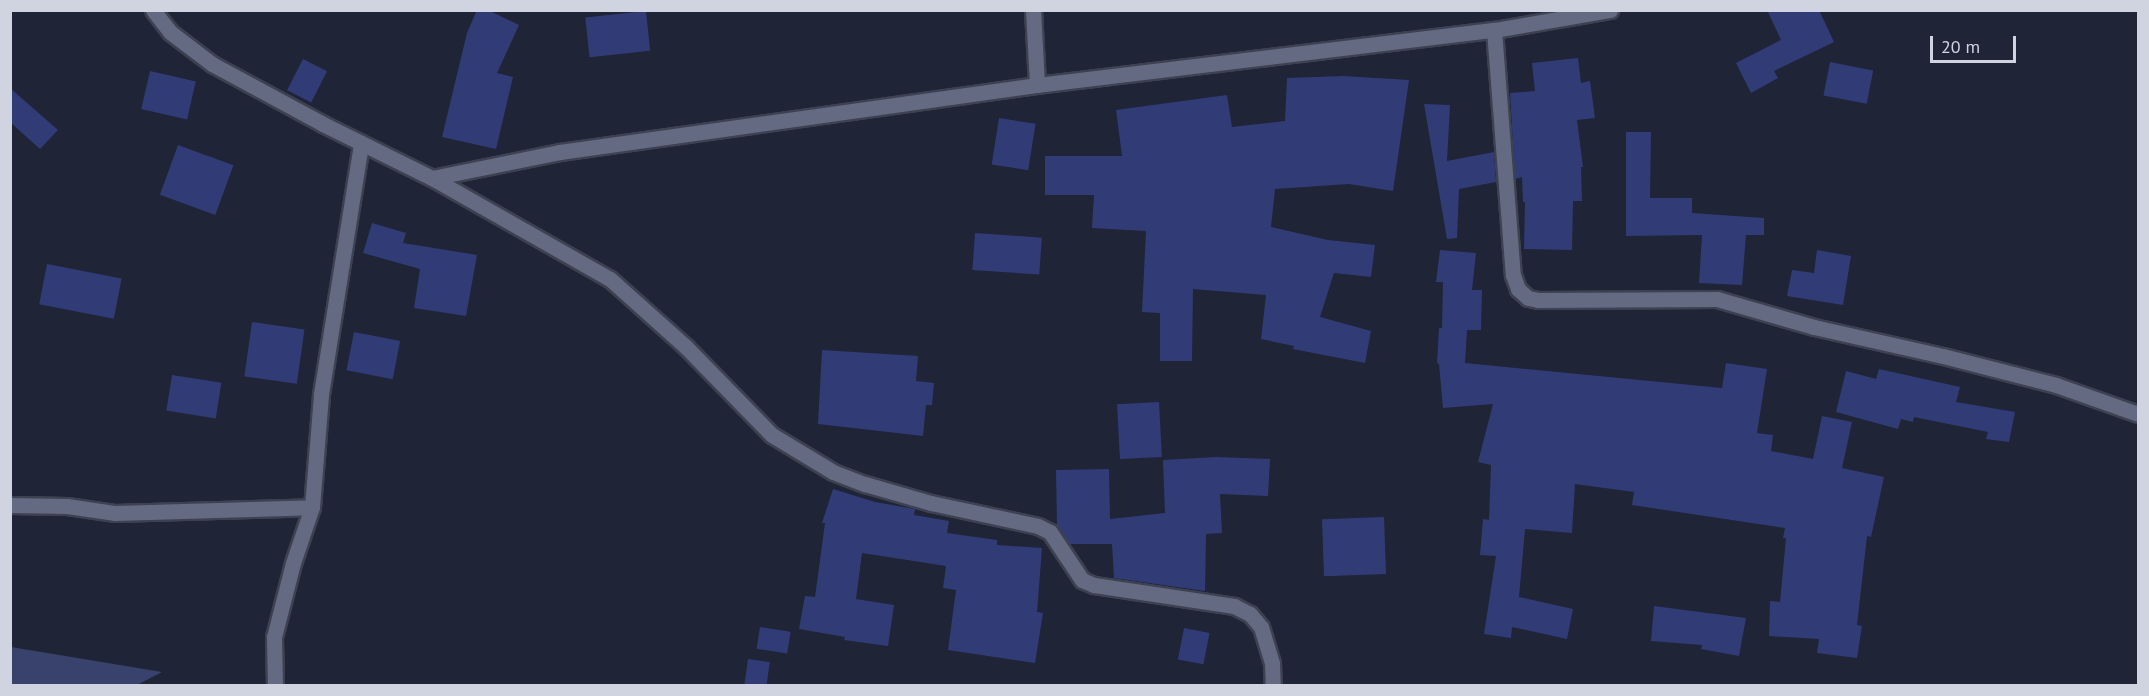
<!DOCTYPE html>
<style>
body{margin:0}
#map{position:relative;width:2149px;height:696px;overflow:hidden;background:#1f2437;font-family:"PT Sans",sans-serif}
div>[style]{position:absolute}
.green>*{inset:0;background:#39426d}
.building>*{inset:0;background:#313c76;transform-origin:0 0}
.roads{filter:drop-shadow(2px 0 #3d4151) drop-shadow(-2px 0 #3d4151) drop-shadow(0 2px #3d4151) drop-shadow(0 -2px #3d4151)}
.street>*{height:15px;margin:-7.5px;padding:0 7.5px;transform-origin:7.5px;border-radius:7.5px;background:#646a81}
span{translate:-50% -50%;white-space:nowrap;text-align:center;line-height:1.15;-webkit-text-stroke:5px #1f2437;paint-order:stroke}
.frame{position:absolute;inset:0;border:12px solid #d0d4e1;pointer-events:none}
.scale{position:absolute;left:1930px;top:36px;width:86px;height:27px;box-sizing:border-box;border:3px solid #d0d4e1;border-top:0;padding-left:8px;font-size:18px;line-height:21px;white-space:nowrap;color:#d0d4e1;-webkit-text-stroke:4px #1f2437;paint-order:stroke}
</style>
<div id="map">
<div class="green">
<i style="clip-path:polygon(10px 647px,11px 647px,162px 672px,137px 685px,11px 685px)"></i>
</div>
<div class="building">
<i style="clip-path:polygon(477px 10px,488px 10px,519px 25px,497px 73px,513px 77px,496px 149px,442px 137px,467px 33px)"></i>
<i style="clip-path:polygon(1767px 10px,1819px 10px,1834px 42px,1774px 71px,1778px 78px,1751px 93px,1736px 63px,1781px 40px)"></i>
<i style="left:646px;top:11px;width:40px;height:61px;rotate:84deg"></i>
<i style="clip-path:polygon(1578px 58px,1581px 83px,1590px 81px,1595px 118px,1577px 120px,1583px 167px,1581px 167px,1582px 201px,1573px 201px,1572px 250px,1524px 249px,1525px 202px,1523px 202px,1522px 177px,1515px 179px,1510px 93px,1535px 91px,1532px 63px)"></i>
<i style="left:303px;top:59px;width:27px;height:35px;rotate:27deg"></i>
<i style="left:1830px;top:62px;width:44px;height:34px;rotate:11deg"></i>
<i style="left:150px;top:71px;width:47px;height:39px;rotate:13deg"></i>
<i style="clip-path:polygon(1343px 76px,1409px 80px,1393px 191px,1349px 184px,1275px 189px,1271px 227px,1328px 240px,1375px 245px,1371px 277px,1334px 273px,1320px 317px,1371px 331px,1365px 363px,1293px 349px,1294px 346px,1261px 339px,1266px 295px,1193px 289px,1192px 361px,1160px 361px,1160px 313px,1142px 312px,1146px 231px,1092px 228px,1094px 195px,1045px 195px,1045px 156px,1122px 156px,1116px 110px,1227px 95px,1232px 127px,1285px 121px,1287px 78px)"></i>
<i style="clip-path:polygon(10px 88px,58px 130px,40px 149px,10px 122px)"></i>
<i style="clip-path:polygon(1424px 104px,1450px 105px,1447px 161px,1494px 152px,1496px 182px,1459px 189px,1457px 238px,1447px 239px)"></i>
<i style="left:999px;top:118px;width:37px;height:47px;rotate:9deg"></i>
<i style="clip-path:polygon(1626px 132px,1651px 132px,1650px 198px,1692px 198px,1692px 213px,1764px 218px,1764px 235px,1746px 235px,1742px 285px,1699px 283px,1702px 235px,1626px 236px)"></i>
<i style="left:178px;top:145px;width:59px;height:53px;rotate:20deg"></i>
<i style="clip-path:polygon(372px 223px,406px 233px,403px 243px,477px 255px,466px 316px,414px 308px,420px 269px,363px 253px)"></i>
<i style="left:975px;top:233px;width:67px;height:37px;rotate:4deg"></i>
<i style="clip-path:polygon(1440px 250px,1476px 253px,1472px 290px,1482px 290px,1481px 330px,1467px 330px,1465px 363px,1722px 388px,1726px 363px,1767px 369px,1757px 433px,1773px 435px,1771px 451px,1813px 459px,1822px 416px,1852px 422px,1842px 468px,1884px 477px,1871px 537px,1867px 536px,1857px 625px,1862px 626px,1857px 658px,1817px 653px,1819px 639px,1769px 636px,1770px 601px,1780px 602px,1786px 538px,1783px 538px,1785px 528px,1632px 505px,1634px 492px,1575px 484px,1572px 533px,1525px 529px,1519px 597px,1573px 609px,1567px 639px,1512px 627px,1511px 638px,1484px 634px,1496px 556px,1480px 555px,1483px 519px,1489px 520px,1491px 465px,1478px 462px,1493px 404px,1443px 408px,1439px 364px,1437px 363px,1439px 328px,1442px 328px,1443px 282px,1436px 282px)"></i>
<i style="clip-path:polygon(1817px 250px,1851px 256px,1843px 305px,1787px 296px,1792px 270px,1814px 273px)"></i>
<i style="left:47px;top:264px;width:76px;height:41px;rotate:11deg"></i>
<i style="left:252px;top:322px;width:53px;height:55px;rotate:8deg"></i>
<i style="left:354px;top:332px;width:47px;height:39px;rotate:11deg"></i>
<i style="clip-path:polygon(822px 350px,918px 356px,916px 381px,934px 383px,932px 405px,926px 405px,923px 436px,818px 424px)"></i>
<i style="clip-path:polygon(1879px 369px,1960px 387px,1956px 402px,2015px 412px,2009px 442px,1986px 439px,1988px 432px,1914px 417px,1913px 422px,1901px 419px,1898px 429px,1836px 412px,1846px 371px,1876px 379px)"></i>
<i style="left:172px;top:375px;width:50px;height:36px;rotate:9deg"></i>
<i style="left:1159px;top:402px;width:55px;height:42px;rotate:87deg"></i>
<i style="clip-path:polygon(1216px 457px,1270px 459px,1268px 496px,1220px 494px,1222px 533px,1206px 534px,1205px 591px,1114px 578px,1112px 544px,1070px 544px,1057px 525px,1056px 470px,1109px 469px,1110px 519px,1165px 513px,1163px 460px)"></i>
<i style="clip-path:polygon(833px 489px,875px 502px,915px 509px,914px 515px,949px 521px,947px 533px,997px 540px,997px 545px,1042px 548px,1037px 612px,1043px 613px,1035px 663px,948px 650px,956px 590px,943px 588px,946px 566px,862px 553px,856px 599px,894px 605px,888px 646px,844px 640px,845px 637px,799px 629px,805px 596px,815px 597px,825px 523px,822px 523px)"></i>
<i style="left:1384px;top:517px;width:57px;height:62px;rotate:88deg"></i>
<i style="clip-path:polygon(1654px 606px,1746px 618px,1739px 656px,1701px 649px,1702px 645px,1651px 641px)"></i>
<i style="left:760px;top:627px;width:31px;height:22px;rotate:9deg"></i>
<i style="left:1184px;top:628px;width:26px;height:32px;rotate:11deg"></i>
<i style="left:748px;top:659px;width:22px;height:27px;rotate:8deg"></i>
</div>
<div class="roads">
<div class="street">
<i style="left:153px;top:10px;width:28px;rotate:52deg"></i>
<i style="left:170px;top:32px;width:53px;rotate:37.3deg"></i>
<i style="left:212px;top:64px;width:126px;rotate:28.4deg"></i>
<i style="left:323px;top:124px;width:122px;rotate:26.4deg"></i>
<i style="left:432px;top:178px;width:205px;rotate:29.6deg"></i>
<i style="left:610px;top:279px;width:101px;rotate:41.8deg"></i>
<i style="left:685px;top:346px;width:124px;rotate:45.7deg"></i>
<i style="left:772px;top:435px;width:71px;rotate:31.2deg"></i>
<i style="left:833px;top:472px;width:34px;rotate:21deg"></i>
<i style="left:865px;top:484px;width:69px;rotate:16.1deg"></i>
<i style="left:931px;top:503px;width:109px;rotate:12.1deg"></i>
<i style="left:1038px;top:526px;width:13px;rotate:27deg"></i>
<i style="left:1050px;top:532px;width:58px;rotate:56.3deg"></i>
<i style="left:1082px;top:580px;width:13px;rotate:23deg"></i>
<i style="left:1094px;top:585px;width:142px;rotate:8.5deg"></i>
<i style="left:1234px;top:606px;width:18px;rotate:27deg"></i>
<i style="left:1250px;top:614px;width:17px;rotate:50deg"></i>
<i style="left:1261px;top:627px;width:38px;rotate:73deg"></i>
<i style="left:1272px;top:663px;width:23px;rotate:88deg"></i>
<i style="left:1033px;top:10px;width:75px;rotate:86.9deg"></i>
<i style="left:1494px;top:30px;width:246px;rotate:85.6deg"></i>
<i style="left:1513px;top:275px;width:15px;rotate:70deg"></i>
<i style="left:1518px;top:289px;width:13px;rotate:42deg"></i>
<i style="left:1528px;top:298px;width:10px;rotate:11deg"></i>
<i style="left:1538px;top:300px;width:179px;rotate:-0.3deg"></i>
<i style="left:1717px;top:299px;width:101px;rotate:16.1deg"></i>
<i style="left:1814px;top:327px;width:132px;rotate:12.7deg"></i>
<i style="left:1943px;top:356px;width:117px;rotate:14.4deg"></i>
<i style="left:2056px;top:385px;width:87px;rotate:19.5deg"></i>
<i style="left:432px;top:178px;width:131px;rotate:-11.5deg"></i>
<i style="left:560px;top:152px;width:482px;rotate:-8deg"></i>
<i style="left:1037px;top:85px;width:460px;rotate:-6.9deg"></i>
<i style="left:1494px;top:30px;width:118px;rotate:-9.8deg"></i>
<i style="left:10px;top:505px;width:57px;rotate:1deg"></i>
<i style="left:67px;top:506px;width:49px;rotate:8.3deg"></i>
<i style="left:115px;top:513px;width:197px;rotate:-1.7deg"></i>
<i style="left:275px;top:686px;width:49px;rotate:-91.2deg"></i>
<i style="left:274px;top:637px;width:76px;rotate:-75.6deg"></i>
<i style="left:293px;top:563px;width:59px;rotate:-71.3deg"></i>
<i style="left:312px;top:507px;width:113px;rotate:-85.4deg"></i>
<i style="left:321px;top:394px;width:254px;rotate:-80.9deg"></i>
</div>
</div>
<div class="frame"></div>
<div class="scale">20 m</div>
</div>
